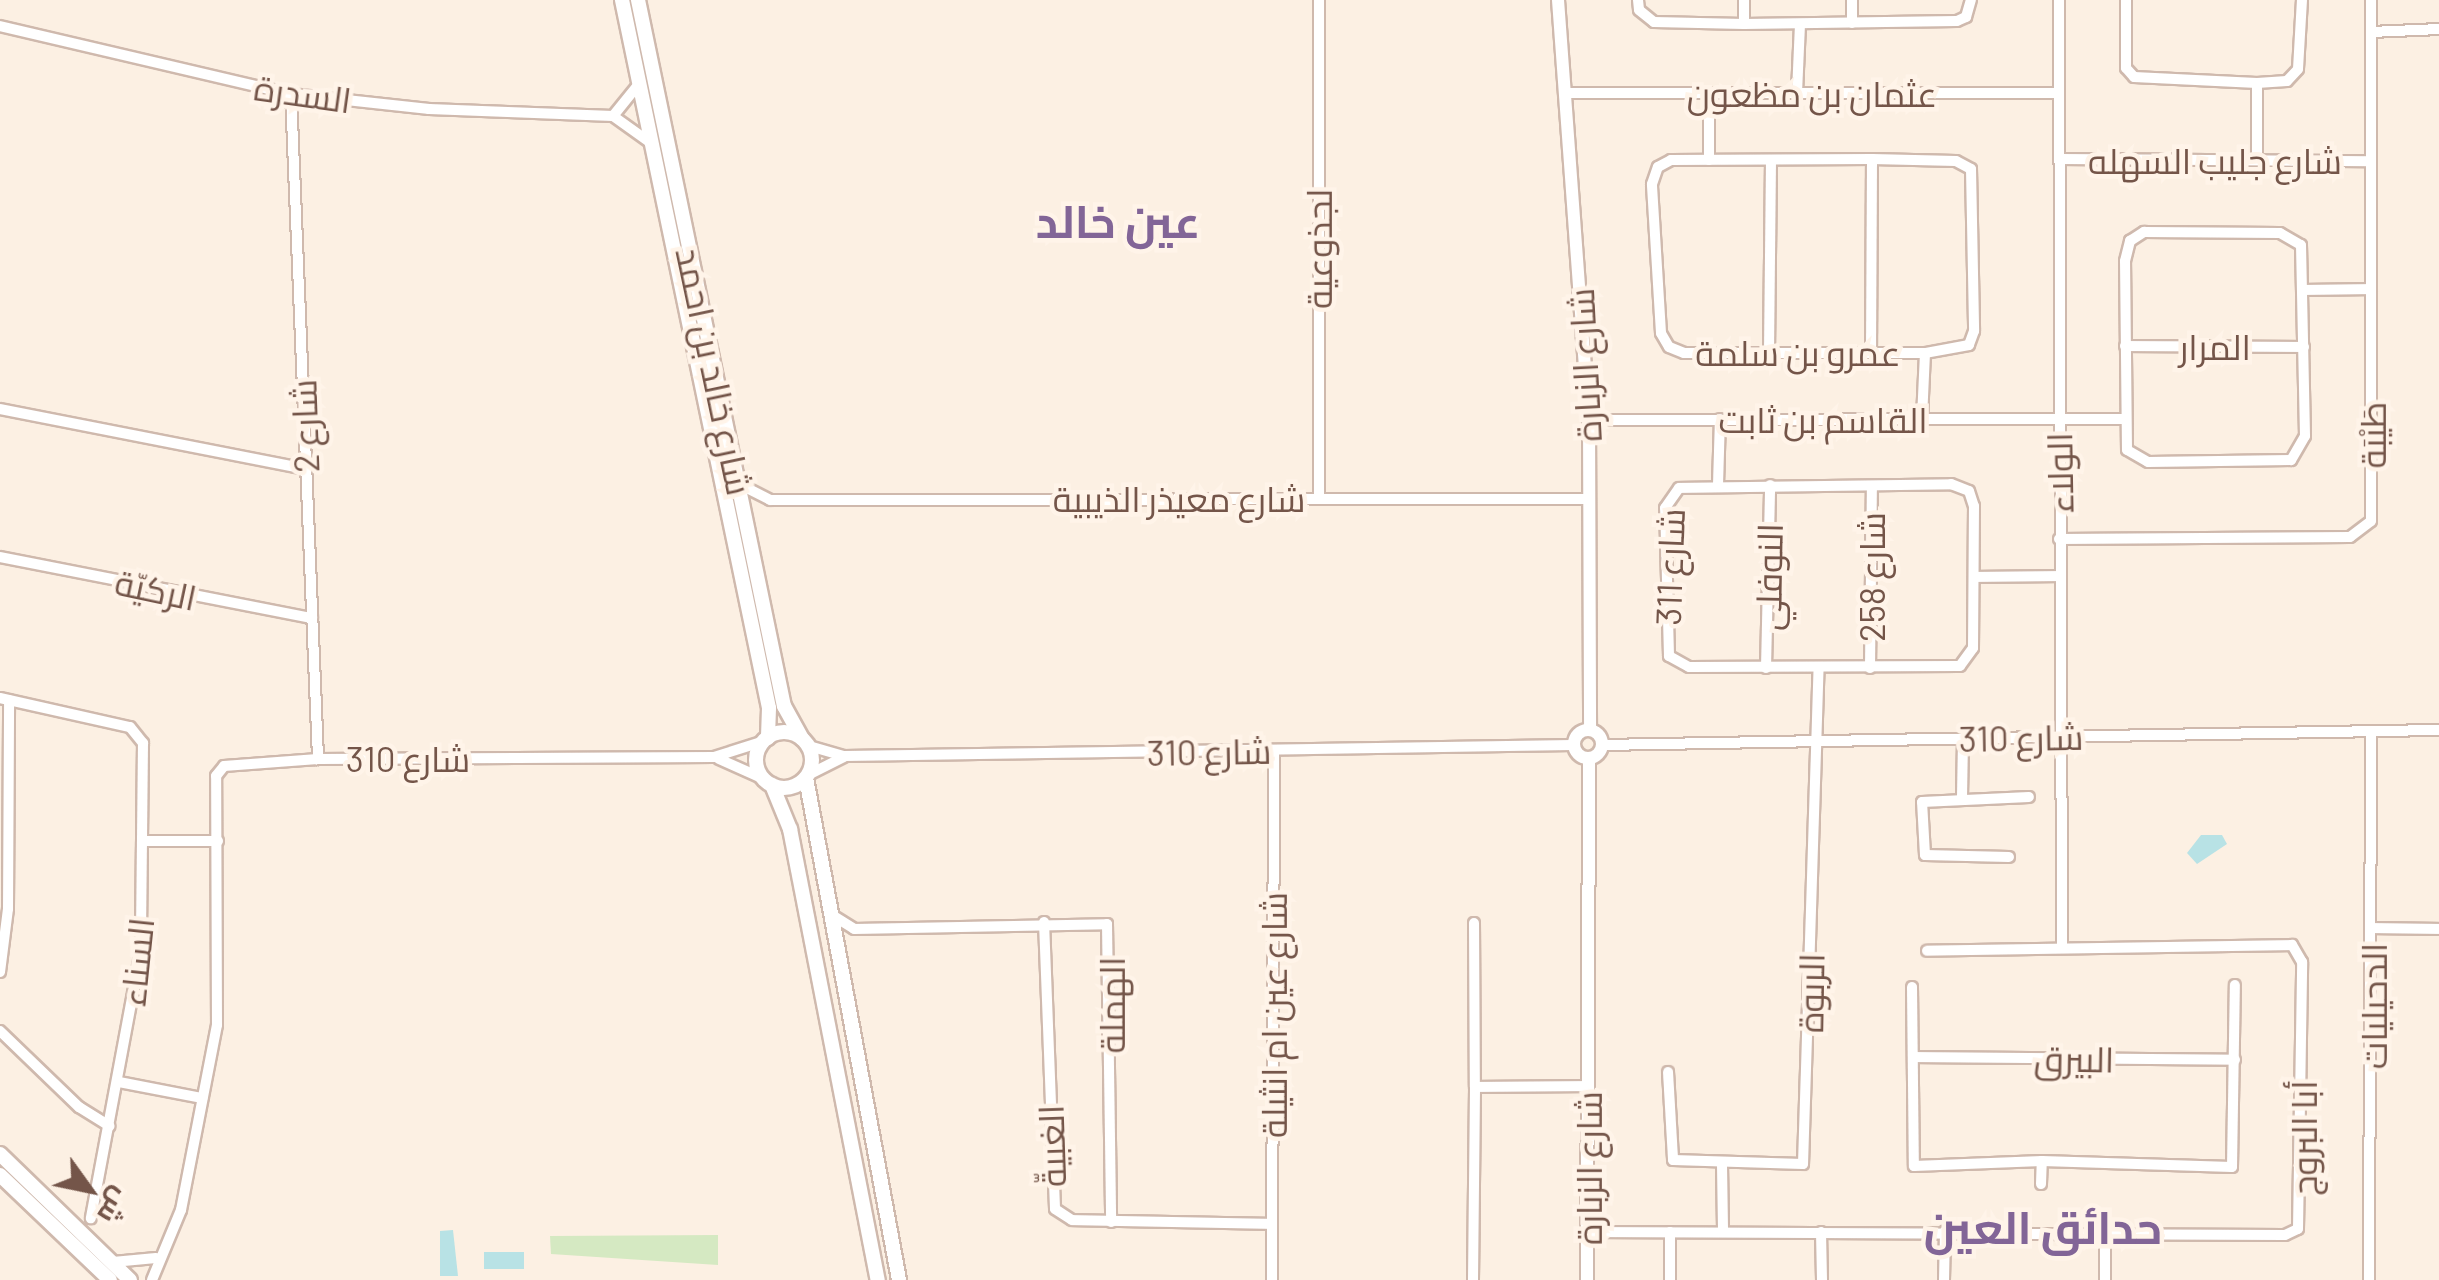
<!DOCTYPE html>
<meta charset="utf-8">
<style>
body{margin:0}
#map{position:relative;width:2439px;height:1280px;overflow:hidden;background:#fcf0e3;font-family:Barlow,Cairo,sans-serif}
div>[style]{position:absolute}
.green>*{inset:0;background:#d5e9c2}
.water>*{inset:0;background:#b8e2e5;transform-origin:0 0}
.roads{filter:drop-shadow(2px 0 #cfb9ad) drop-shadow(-2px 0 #cfb9ad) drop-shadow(0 2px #cfb9ad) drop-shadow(0 -2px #cfb9ad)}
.minor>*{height:10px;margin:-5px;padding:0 5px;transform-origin:5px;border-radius:5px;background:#fff}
.tertiary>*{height:12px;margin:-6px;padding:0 6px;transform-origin:6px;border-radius:6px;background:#fff}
.tertiary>.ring{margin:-6px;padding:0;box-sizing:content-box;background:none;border:12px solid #fff;border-radius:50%}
.secondary>*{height:14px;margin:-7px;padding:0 7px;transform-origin:7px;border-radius:7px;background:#fff}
.secondary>.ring{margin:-7px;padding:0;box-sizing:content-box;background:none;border:14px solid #fff;border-radius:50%}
span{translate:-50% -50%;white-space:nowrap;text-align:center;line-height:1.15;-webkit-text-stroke:9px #fff4e9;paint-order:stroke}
.street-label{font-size:35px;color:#745549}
.district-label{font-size:45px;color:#826597;font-weight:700}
.north{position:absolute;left:40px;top:1140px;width:100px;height:100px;-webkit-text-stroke:8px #fff4e9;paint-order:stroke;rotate:123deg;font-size:28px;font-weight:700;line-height:40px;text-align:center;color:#745549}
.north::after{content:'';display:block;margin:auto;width:35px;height:45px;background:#745549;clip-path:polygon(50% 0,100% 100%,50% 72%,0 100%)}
</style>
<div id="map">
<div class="green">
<div style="clip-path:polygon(718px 1235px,718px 1265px,551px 1254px,550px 1236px)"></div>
</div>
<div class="water">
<div style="clip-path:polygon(2201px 835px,2222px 835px,2227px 844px,2197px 864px,2187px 853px)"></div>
<div style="clip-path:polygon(453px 1230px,458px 1276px,440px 1276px,440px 1231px)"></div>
<div style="left:524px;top:1252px;width:17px;height:40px;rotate:90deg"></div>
</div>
<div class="roads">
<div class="minor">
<div style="left:1638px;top:0;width:10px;rotate:84deg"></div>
<div style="left:1639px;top:10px;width:19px;rotate:39deg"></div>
<div style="left:1654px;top:22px;width:90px;rotate:1.3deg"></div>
<div style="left:1744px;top:24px;width:213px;rotate:-0.8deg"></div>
<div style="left:1957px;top:21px;width:10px;rotate:-24deg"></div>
<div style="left:1966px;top:17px;width:18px;rotate:-74deg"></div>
<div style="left:2059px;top:0;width:946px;rotate:89.82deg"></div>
<div style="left:2126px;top:0;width:68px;rotate:90deg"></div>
<div style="left:2126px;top:68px;width:12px;rotate:48deg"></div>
<div style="left:2134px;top:77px;width:123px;rotate:2.8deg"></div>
<div style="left:2257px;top:83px;width:30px;rotate:-4deg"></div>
<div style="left:2287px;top:81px;width:16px;rotate:-47deg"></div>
<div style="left:2298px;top:69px;width:69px;rotate:-86.7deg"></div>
<div style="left:1852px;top:23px;width:23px;rotate:-90deg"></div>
<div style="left:1744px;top:24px;width:24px;rotate:-90deg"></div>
<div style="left:0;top:26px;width:299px;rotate:13.2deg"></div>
<div style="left:291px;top:94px;width:139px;rotate:6.2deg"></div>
<div style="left:429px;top:109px;width:184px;rotate:2.2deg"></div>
<div style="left:613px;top:116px;width:43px;rotate:35.5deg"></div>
<div style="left:2371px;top:32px;width:68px;rotate:-2.5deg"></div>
<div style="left:2257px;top:83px;width:77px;rotate:90deg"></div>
<div style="left:1566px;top:93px;width:492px"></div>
<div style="left:1709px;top:93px;width:67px;rotate:90deg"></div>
<div style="left:1797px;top:93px;width:69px;rotate:-87.5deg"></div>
<div style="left:291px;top:94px;width:666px;rotate:87.67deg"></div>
<div style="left:613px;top:116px;width:40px;rotate:-51deg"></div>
<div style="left:1872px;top:159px;width:84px;rotate:1.4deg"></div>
<div style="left:1956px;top:161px;width:17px;rotate:28deg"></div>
<div style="left:1971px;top:169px;width:162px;rotate:88.9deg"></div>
<div style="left:1974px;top:331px;width:15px;rotate:110deg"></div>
<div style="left:1969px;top:345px;width:45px;rotate:169.7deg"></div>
<div style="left:1925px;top:353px;width:241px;rotate:180deg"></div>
<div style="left:1684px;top:353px;width:16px;rotate:-158deg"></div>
<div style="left:1669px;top:347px;width:16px;rotate:-120deg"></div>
<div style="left:1661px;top:333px;width:149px;rotate:-93.5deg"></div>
<div style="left:1652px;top:184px;width:18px;rotate:-71deg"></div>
<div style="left:1658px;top:167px;width:15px;rotate:-28deg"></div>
<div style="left:1671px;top:160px;width:201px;rotate:-0.3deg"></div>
<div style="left:2059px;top:159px;width:312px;rotate:0.4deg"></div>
<div style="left:2144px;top:232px;width:136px;rotate:0.4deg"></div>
<div style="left:2280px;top:233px;width:24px;rotate:30deg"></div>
<div style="left:2301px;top:245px;width:191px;rotate:88.8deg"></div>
<div style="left:2305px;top:436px;width:28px;rotate:120deg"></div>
<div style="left:2291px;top:460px;width:143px;rotate:179.2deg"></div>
<div style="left:2148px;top:462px;width:24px;rotate:-150deg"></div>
<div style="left:2127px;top:450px;width:189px;rotate:-90.6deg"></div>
<div style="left:2125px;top:261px;width:21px;rotate:-76deg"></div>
<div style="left:2130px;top:241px;width:17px;rotate:-33deg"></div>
<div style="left:2306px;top:290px;width:65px;rotate:-0.9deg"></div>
<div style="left:2125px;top:346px;width:179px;rotate:0.3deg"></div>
<div style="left:1769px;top:352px;width:192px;rotate:-89.4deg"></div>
<div style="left:1871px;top:352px;width:193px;rotate:-89.7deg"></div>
<div style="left:0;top:409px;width:312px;rotate:11.1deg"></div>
<div style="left:1922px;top:419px;width:66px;rotate:-87.4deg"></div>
<div style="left:1589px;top:420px;width:535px;rotate:-0.11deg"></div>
<div style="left:739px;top:484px;width:35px;rotate:27deg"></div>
<div style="left:770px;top:500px;width:819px;rotate:-0.07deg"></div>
<div style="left:1951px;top:484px;width:19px;rotate:21deg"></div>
<div style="left:1969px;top:491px;width:16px;rotate:72deg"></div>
<div style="left:1974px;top:506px;width:142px;rotate:90.4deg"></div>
<div style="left:1973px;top:648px;width:22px;rotate:126deg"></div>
<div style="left:1960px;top:666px;width:271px;rotate:179.8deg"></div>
<div style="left:1689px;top:667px;width:23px;rotate:-151deg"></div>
<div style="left:1669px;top:656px;width:148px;rotate:-91.5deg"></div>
<div style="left:1665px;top:508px;width:24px;rotate:-55deg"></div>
<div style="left:1679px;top:488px;width:272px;rotate:-0.8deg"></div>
<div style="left:1718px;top:485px;width:66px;rotate:-88.3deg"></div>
<div style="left:1319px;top:498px;width:498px;rotate:-90deg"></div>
<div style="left:2059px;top:539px;width:291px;rotate:-0.4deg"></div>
<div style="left:2350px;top:537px;width:26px;rotate:-37deg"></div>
<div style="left:2371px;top:521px;width:521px;rotate:-90deg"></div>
<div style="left:0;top:557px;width:318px;rotate:11.1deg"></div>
<div style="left:1975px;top:577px;width:84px;rotate:-0.7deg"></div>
<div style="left:1766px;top:668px;width:183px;rotate:-88.7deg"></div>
<div style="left:1870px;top:668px;width:182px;rotate:-89.4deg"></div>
<div style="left:0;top:698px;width:133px;rotate:12.6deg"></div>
<div style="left:130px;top:727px;width:21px;rotate:51deg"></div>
<div style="left:143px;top:743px;width:207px;rotate:90.6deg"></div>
<div style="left:141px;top:950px;width:273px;rotate:100.6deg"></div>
<div style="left:1602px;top:745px;width:837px;rotate:-1.03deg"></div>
<div style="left:809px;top:746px;width:37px;rotate:16deg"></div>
<div style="left:845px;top:756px;width:728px;rotate:-0.87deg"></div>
<div style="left:719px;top:759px;width:49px;rotate:24deg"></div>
<div style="left:808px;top:775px;width:40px;rotate:-26.6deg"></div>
<div style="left:1962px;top:797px;width:59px;rotate:-89deg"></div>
<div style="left:144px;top:841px;width:74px"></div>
<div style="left:2009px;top:857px;width:84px;rotate:-178.6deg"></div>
<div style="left:1925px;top:855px;width:53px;rotate:-93.2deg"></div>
<div style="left:1922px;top:802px;width:107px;rotate:-2.7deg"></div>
<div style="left:832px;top:915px;width:26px;rotate:32deg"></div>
<div style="left:854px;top:929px;width:253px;rotate:-1.1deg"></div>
<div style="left:1107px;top:924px;width:298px;rotate:89.2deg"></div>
<div style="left:1044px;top:922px;width:287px;rotate:87.8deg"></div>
<div style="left:1055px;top:1209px;width:20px;rotate:33deg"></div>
<div style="left:1072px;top:1220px;width:200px;rotate:1.1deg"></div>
<div style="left:1474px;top:923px;width:164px;rotate:89.7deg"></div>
<div style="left:2373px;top:928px;width:66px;rotate:0.9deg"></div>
<div style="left:0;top:972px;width:64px;rotate:-82.8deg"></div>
<div style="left:8px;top:909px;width:209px;rotate:-89.7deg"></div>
<div style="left:1912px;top:987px;width:179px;rotate:89.4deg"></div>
<div style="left:1914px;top:1166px;width:128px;rotate:-2.2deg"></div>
<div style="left:2042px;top:1161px;width:190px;rotate:1.8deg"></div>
<div style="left:2232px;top:1167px;width:182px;rotate:-89.1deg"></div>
<div style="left:0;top:1031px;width:110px;rotate:43.9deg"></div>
<div style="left:79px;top:1107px;width:36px;rotate:32deg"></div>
<div style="left:1914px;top:1057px;width:321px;rotate:0.5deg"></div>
<div style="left:1668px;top:1072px;width:88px;rotate:86.7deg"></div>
<div style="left:1673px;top:1160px;width:130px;rotate:1.8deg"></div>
<div style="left:1803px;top:1164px;width:496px;rotate:-88.2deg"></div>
<div style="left:119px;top:1082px;width:85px;rotate:10.9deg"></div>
<div style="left:1722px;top:1165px;width:67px;rotate:89.1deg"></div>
<div style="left:2041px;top:1184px;width:23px;rotate:-88deg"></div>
<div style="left:2105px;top:1231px;width:49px;rotate:90deg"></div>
<div style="left:1588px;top:1232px;width:697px;rotate:0.25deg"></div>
<div style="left:2285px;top:1235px;width:14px;rotate:-25deg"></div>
<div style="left:2298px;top:1229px;width:267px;rotate:-89.1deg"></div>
<div style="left:2302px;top:962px;width:20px;rotate:-120deg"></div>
<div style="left:2292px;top:945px;width:365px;rotate:179.1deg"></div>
<div style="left:1670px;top:1232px;width:48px;rotate:90deg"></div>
<div style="left:1821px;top:1232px;width:48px;rotate:88.8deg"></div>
<div style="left:113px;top:1262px;width:43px;rotate:-5.3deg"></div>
<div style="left:152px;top:1280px;width:76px;rotate:-67.5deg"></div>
<div style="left:181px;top:1210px;width:188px;rotate:-79deg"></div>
<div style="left:217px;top:1025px;width:249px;rotate:-90.2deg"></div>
<div style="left:216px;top:776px;width:13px;rotate:-51deg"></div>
<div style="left:224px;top:766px;width:94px;rotate:-4.3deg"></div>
<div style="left:318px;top:759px;width:396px;rotate:-0.3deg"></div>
<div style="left:714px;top:757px;width:52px;rotate:-17.7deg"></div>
<div style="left:1272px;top:1280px;width:530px;rotate:-89.78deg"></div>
<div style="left:1473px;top:1280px;width:193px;rotate:-89.4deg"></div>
<div style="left:1475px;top:1087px;width:114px;rotate:-0.5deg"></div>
<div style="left:1944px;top:1280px;width:49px;rotate:-88.8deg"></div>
<div style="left:2369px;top:1280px;width:549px;rotate:-89.79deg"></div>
</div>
<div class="tertiary">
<div style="left:1558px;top:0;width:421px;rotate:85.8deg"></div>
<div style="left:1589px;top:420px;width:310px;rotate:89.8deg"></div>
<div class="ring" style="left:1574px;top:730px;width:16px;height:16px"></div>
<div style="left:1587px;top:1280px;width:521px;rotate:-89.78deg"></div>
</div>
<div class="secondary">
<div style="left:622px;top:0;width:723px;rotate:78.27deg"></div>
<div style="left:769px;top:708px;width:30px;rotate:92deg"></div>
<div style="left:638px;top:0;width:721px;rotate:78.32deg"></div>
<div style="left:784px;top:706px;width:37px;rotate:61deg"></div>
<div class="ring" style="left:756px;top:732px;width:42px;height:42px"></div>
<div style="left:806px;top:778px;width:511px;rotate:79.5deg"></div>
<div style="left:772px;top:785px;width:48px;rotate:67.8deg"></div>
<div style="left:790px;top:829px;width:460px;rotate:79deg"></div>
<div style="left:0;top:1154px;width:181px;rotate:44.1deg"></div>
<div style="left:0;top:1175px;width:152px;rotate:43.7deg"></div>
</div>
</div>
<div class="street-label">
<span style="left:303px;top:93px;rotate:8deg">السدرة</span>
<span style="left:1812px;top:93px">عثمان بن مظعون</span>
<span style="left:2215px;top:160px">شارع جليب السهله</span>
<span style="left:1318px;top:249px;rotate:-90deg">لجذوعية</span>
<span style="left:2215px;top:346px">المرار</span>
<span style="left:1798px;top:352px">عمرو بن سلمة</span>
<span style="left:1584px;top:365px;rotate:-93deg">شارع الزبارة</span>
<span style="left:715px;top:371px;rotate:78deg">شارع خالد بن احمد</span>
<span style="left:1823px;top:419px">القاسم بن ثابت</span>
<span style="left:304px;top:426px;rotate:-92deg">شارع 2</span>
<span style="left:2372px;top:435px;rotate:-90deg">طَيْبَة</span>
<span style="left:2059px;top:473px;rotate:-91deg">الولاء</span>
<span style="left:1179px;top:498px">شارع معيذر الذيبية</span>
<span style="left:1669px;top:567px;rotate:-88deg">شارع 311</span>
<span style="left:1768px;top:577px;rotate:-89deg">النوفلي</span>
<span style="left:1871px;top:577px;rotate:-90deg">شارع 258</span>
<span style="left:156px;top:589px;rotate:12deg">الركيّة</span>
<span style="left:2021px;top:737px;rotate:-1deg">شارع 310</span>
<span style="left:1209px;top:751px;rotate:-1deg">شارع 310</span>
<span style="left:408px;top:758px">شارع 310</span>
<span style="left:136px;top:962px;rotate:-84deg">السناء</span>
<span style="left:1810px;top:993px;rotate:-89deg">الربوة</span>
<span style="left:1111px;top:1005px;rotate:-90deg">الهملة</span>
<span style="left:2373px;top:1006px;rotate:-90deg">الدحيليات</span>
<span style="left:1273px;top:1015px;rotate:-90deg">شارع عين ام انثيلة</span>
<span style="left:2074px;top:1058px;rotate:1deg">البيرق</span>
<span style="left:2303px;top:1138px;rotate:-90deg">أبا البروج</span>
<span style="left:1051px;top:1146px;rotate:-92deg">الغبيةّ</span>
<span style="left:1588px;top:1168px;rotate:-90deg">شارع الزبارة</span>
</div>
<div class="district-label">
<span style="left:1118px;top:221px">عين خالد</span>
<span style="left:2043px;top:1227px">حدائق العين</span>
</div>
<div class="north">ش</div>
</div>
